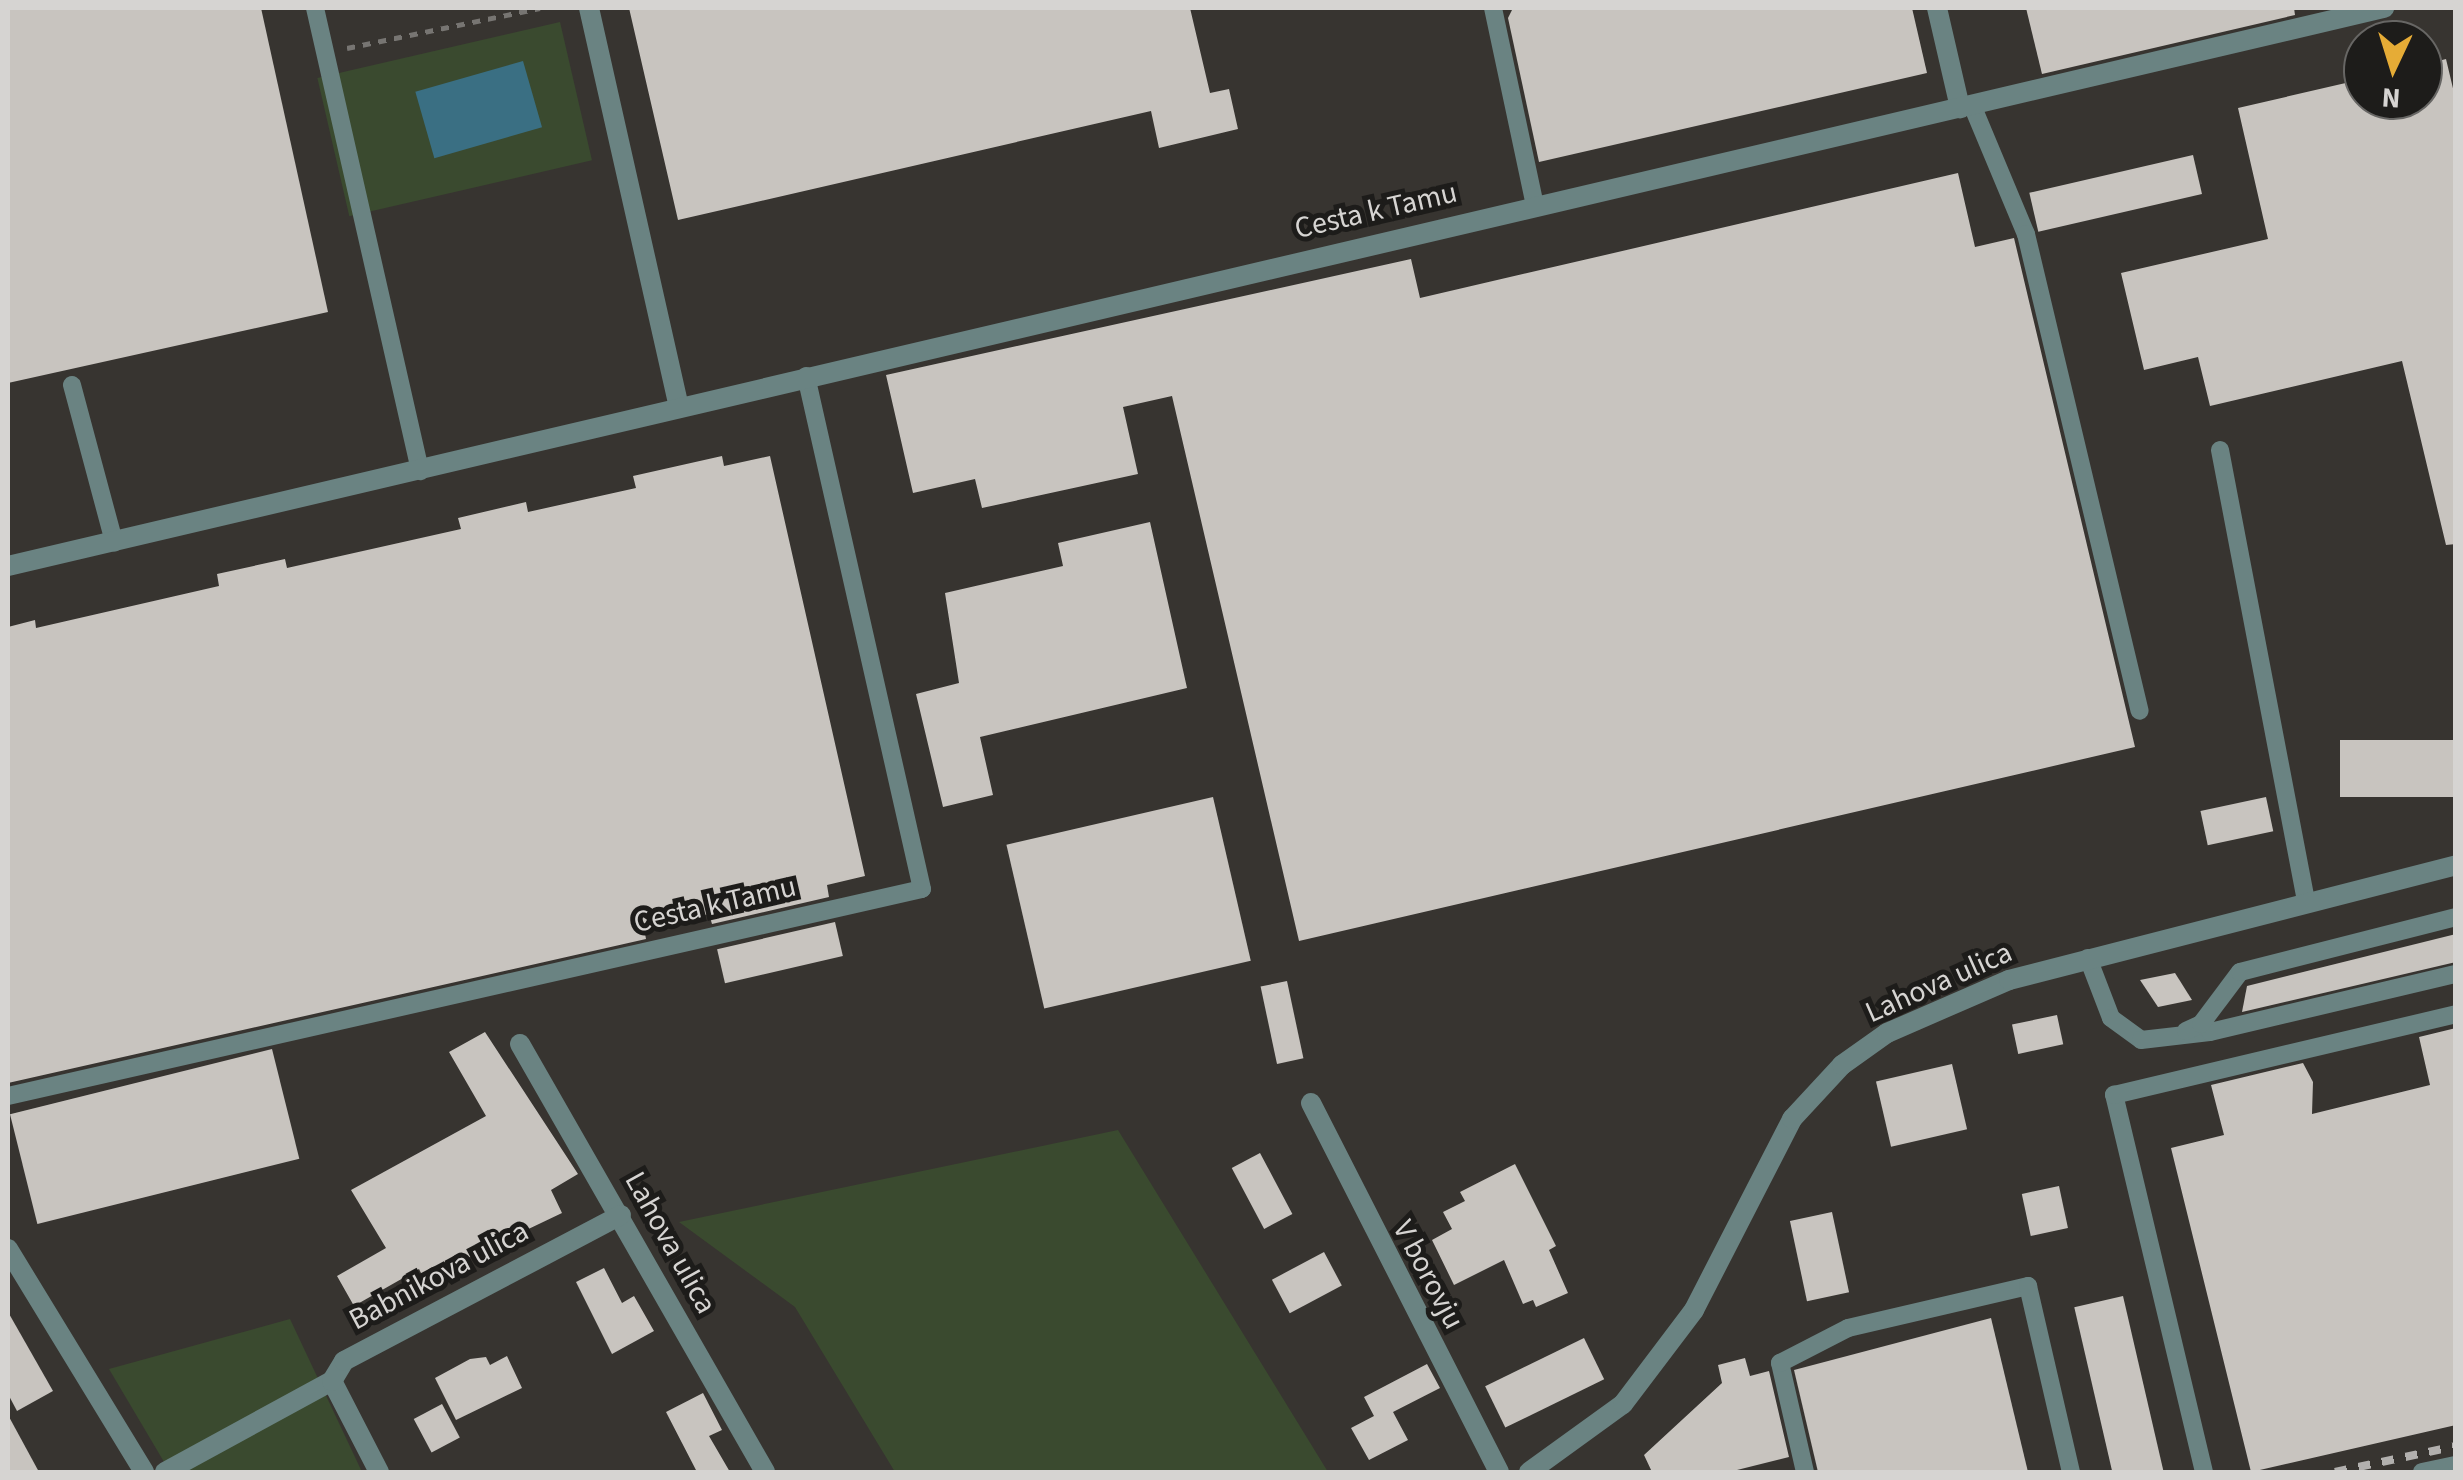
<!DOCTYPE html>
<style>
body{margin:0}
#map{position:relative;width:2463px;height:1480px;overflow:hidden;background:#373430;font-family:"Source Sans 3",sans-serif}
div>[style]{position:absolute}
.green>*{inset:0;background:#3a4a2f;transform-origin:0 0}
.water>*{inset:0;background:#3a6f83;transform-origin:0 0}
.building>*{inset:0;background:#c8c4bf;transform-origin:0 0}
.path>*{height:5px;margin-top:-2.5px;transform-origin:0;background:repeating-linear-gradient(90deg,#777572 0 8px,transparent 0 16px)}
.lane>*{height:18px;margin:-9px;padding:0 9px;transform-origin:9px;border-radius:9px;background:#6a8382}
.street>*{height:20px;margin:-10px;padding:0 10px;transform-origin:10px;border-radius:10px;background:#6a8382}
.rail>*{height:8px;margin-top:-4px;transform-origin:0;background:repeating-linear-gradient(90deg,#b2b0ae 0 12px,transparent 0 24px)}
span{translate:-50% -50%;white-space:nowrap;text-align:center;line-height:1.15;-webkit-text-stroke:10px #1d1c1a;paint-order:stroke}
.street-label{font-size:30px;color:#d6d4d2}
.frame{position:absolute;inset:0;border:10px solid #d6d4d2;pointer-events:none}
.north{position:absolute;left:2343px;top:20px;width:100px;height:100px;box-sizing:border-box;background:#1d1c1a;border:2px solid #676664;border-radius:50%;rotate:184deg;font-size:28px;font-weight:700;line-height:40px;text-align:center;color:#d6d4d2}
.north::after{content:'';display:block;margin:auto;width:35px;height:45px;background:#e6ac36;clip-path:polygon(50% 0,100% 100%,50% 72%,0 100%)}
</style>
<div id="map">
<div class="green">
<div style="left:560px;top:22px;width:142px;height:249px;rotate:77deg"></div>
<div style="clip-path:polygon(1118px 1130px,1328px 1472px,895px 1472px,795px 1307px,679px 1222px)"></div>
<div style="clip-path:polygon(290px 1319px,362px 1472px,170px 1472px,109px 1369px)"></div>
</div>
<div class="water">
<div style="left:523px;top:61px;width:69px;height:112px;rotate:74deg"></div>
</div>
<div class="building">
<div style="clip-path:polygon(8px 8px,261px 8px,328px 312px,8px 383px)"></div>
<div style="clip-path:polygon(629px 8px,1190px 8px,1210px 93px,1229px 89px,1238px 129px,1159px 148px,1151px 111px,678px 220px)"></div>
<div style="clip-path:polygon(1513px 8px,1912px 8px,1927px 73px,1539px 162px,1508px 18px)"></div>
<div style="clip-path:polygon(2026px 8px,2294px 8px,2295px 15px,2042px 74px)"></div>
<div style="clip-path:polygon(2446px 59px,2456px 101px,2456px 544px,2446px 545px,2402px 361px,2210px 406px,2198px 357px,2144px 370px,2121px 273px,2268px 239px,2238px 108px,2363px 79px,2363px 100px,2423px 100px,2423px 65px)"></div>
<div style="left:2193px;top:155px;width:40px;height:168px;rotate:77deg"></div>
<div style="clip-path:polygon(1958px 173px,1975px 247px,2014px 238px,2135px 747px,1299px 941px,1172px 396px,1123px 407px,1138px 474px,982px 508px,975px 479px,913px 493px,886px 375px,1411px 259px,1420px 298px)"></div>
<div style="clip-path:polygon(722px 456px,724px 466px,770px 456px,865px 876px,827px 885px,829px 897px,712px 924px,709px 914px,644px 928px,646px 939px,8px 1083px,8px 627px,35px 620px,36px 628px,219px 586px,217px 574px,285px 559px,287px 568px,461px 529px,458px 518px,526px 502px,528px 512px,636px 488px,633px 476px)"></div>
<div style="clip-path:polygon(1150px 522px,1187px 688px,980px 737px,993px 795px,943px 807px,916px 694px,959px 683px,945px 593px,1063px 566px,1058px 543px)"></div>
<div style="left:2456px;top:740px;width:57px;height:116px;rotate:90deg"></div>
<div style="left:1213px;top:797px;width:168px;height:212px;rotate:77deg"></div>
<div style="left:2266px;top:797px;width:35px;height:67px;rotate:78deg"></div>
<div style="left:835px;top:922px;width:35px;height:121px;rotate:77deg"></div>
<div style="clip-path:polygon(2456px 934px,2456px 962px,2242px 1012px,2247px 986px)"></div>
<div style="clip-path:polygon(2175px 973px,2192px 1000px,2158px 1007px,2140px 980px)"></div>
<div style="left:1287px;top:981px;width:79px;height:27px;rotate:78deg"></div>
<div style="left:2057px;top:1015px;width:30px;height:46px;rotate:78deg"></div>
<div style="clip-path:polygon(2456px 1028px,2456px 1425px,2251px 1472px,2171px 1148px,2224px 1135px,2211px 1085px,2303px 1063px,2313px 1082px,2312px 1114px,2430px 1085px,2419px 1037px)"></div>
<div style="clip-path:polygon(485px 1032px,578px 1174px,551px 1190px,562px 1213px,424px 1279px,419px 1269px,354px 1306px,337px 1276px,386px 1248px,351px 1190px,486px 1116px,449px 1052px)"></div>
<div style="left:272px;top:1049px;width:113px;height:270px;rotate:76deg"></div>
<div style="left:1952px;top:1064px;width:67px;height:78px;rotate:77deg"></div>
<div style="left:1260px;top:1153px;width:69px;height:32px;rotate:62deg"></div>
<div style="clip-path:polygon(1515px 1164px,1556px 1246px,1549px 1250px,1568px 1293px,1536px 1307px,1533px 1300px,1523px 1304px,1504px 1260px,1454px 1285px,1432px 1240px,1452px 1229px,1443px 1212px,1465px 1201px,1460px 1192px)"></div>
<div style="left:2059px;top:1186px;width:43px;height:38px;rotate:78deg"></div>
<div style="left:1832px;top:1212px;width:82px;height:43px;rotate:78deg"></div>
<div style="left:1324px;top:1252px;width:38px;height:59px;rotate:62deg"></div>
<div style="clip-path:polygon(604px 1268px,622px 1303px,634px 1296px,654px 1331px,612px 1354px,576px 1282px)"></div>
<div style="left:2123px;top:1296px;width:181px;height:50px;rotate:77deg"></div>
<div style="clip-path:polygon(8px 1312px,53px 1391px,17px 1411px,8px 1394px)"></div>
<div style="clip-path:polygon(1991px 1318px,2028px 1472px,1818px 1472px,1794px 1370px)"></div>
<div style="left:1584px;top:1338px;width:46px;height:110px;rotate:64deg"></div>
<div style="clip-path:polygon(507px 1356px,522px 1388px,456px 1420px,435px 1378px,470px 1359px,486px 1357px,490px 1365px)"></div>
<div style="clip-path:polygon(1745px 1358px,1750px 1376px,1769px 1371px,1789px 1457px,1729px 1472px,1652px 1472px,1644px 1455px,1722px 1383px,1718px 1365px)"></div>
<div style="clip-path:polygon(1427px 1364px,1440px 1388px,1393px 1412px,1408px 1440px,1369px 1460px,1351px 1428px,1374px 1416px,1364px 1397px)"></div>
<div style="clip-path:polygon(703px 1393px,722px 1430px,709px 1436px,730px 1472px,697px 1472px,666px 1412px)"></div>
<div style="left:442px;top:1404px;width:38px;height:32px;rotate:62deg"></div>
<div style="clip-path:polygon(8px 1415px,39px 1472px,8px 1472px)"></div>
</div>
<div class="path">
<div style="left:347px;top:48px;width:197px;rotate:-11.7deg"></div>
</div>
<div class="lane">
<div style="left:315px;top:8px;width:475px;rotate:77.2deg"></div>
<div style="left:1493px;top:8px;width:201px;rotate:78deg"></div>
<div style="left:1972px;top:105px;width:140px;rotate:67.3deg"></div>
<div style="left:2026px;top:234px;width:490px;rotate:76.6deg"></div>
<div style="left:72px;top:385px;width:163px;rotate:75deg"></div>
<div style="left:2220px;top:450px;width:459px;rotate:79.2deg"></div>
<div style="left:2088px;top:958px;width:64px;rotate:69deg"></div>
<div style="left:2111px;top:1018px;width:37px;rotate:36deg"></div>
<div style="left:2141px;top:1040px;width:69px;rotate:-6.6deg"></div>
<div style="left:2210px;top:1032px;width:253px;rotate:-13.3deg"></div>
<div style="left:2186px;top:1031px;width:17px;rotate:-25deg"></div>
<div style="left:2201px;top:1024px;width:65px;rotate:-53.1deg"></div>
<div style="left:2240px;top:972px;width:223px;rotate:-14.3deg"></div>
<div style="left:8px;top:1096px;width:937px;rotate:-12.76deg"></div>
<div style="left:922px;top:889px;width:526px;rotate:-102.74deg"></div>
<div style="left:1805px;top:1472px;width:112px;rotate:-102.9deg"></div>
<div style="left:1780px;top:1363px;width:76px;rotate:-27.2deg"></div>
<div style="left:1848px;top:1328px;width:185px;rotate:-13.1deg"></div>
<div style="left:2028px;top:1286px;width:191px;rotate:77deg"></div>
<div style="left:2204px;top:1472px;width:388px;rotate:-103.4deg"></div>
<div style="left:2114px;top:1095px;width:351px;rotate:-13.3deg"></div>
<div style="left:2422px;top:1472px;width:35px;rotate:-12deg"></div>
</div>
<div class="street">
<div style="left:589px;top:8px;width:408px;rotate:77.3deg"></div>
<div style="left:1937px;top:8px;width:103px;rotate:77deg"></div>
<div style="left:8px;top:566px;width:2441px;rotate:-13.22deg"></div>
<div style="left:520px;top:1044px;width:493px;rotate:60.2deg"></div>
<div style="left:1311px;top:1103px;width:414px;rotate:63deg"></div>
<div style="left:8px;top:1249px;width:261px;rotate:58.6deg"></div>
<div style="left:165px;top:1472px;width:190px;rotate:-28.6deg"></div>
<div style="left:379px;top:1472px;width:102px;rotate:-117.3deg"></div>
<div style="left:332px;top:1381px;width:23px;rotate:-59deg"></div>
<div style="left:344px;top:1361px;width:313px;rotate:-27.8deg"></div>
<div style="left:1529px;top:1472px;width:116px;rotate:-35.9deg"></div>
<div style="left:1623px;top:1404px;width:118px;rotate:-52.9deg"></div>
<div style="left:1694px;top:1310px;width:215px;rotate:-62.8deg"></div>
<div style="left:1792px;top:1119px;width:74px;rotate:-47.2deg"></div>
<div style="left:1842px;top:1065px;width:55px;rotate:-35.4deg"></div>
<div style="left:1887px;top:1033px;width:133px;rotate:-23.5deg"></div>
<div style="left:2009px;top:980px;width:462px;rotate:-14.4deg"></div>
</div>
<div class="rail">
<div style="left:2335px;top:1472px;width:124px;rotate:-12.1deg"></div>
</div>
<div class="street-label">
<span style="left:1376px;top:211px;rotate:-13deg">Cesta k Tamu</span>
<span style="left:715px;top:905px;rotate:-13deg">Cesta k Tamu</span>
<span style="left:1939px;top:983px;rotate:-24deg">Lahova ulica</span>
<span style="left:670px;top:1243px;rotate:61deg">Lahova ulica</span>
<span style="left:1428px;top:1275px;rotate:62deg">V borovju</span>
<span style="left:439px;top:1276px;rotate:-28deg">Babnikova ulica</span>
</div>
<div class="frame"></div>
<div class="north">N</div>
</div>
